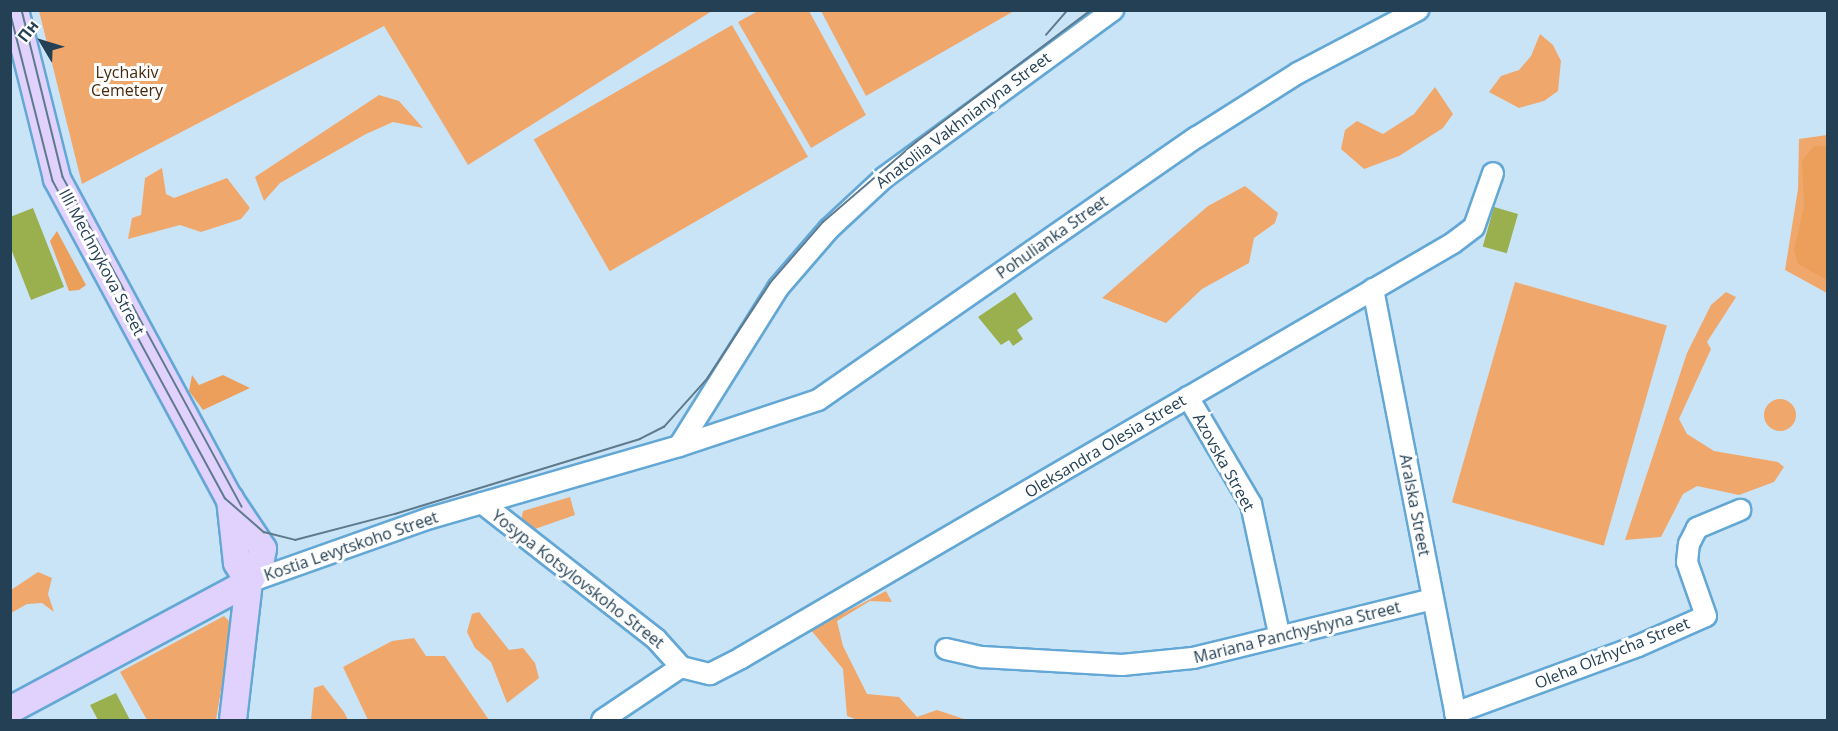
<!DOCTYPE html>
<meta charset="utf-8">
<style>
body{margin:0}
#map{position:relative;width:1838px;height:731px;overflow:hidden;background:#cae4f7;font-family:"Open Sans",sans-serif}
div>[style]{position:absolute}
.green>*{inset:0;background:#f0a76b;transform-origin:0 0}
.round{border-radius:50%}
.forest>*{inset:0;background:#ec9e5b}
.building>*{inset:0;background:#9aaf4e;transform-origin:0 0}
.roads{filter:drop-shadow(2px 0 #63a7d5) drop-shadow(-2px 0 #63a7d5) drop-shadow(0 2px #63a7d5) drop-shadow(0 -2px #63a7d5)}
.minor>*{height:20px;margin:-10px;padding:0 10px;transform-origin:10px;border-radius:10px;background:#fff}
.major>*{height:26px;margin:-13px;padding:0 13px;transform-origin:13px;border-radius:13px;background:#e0d1fd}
.tram>*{height:1.5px;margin:-0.75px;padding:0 0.75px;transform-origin:0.75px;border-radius:0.75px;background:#5e7a8d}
span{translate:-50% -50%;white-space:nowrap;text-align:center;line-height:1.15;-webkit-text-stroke:6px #fff;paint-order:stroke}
.park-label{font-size:16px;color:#47280b}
.street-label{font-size:16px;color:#244054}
.frame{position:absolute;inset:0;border:12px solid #244054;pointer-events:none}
.north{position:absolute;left:12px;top:12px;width:60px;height:60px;-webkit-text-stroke:4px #fff;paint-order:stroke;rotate:308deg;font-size:16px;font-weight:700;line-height:24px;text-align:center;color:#244054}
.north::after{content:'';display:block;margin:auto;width:21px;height:27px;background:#244054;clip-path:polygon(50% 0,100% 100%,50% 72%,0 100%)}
</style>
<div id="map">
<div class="green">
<div style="clip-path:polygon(39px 11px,39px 10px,712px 11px,468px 165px,384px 26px,82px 184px)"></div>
<div style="clip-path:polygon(758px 11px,809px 11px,866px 115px,811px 148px,738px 22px)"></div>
<div style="clip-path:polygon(821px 11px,1014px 11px,866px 96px)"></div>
<div style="left:732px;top:25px;width:152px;height:229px;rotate:60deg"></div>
<div style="clip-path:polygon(1540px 34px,1553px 45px,1561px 61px,1558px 91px,1544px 101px,1519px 108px,1489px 92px,1501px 76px,1519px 70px,1531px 56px)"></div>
<div style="clip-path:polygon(1435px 87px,1453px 114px,1443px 128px,1399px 156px,1364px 169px,1341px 149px,1345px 130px,1357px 121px,1383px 134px,1414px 114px)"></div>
<div style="clip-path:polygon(379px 95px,399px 101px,423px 128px,393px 122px,366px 134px,280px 183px,264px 201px,255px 177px)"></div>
<div style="clip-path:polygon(1827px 135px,1827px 293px,1785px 270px,1798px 189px,1799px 139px)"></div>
<div style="clip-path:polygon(162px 168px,166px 194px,174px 198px,227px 178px,250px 208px,241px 219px,201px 232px,180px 225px,128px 239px,132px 218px,141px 215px,145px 178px)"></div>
<div style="clip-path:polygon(1245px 186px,1278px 213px,1275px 223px,1254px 238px,1249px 263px,1202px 289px,1166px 323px,1102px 298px,1208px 206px)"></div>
<div style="left:1515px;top:282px;width:158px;height:229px;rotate:16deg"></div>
<div style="clip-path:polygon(1726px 292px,1736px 297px,1707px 342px,1711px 349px,1679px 419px,1687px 434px,1714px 451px,1778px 462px,1784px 467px,1774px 482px,1739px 495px,1697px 486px,1683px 494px,1661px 537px,1625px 540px,1687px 353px,1711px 305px)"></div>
<div class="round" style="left:1764px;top:399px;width:32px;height:32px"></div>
<div style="clip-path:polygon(570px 497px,575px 515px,532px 530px,521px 521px,523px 511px)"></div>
<div style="clip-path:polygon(38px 572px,52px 578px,48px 594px,54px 612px,42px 603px,27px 604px,11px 613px,11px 590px)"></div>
<div style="clip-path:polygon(886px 591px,892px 602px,870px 601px,837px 621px,843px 646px,867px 694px,899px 697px,917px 717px,937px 710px,967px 720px,858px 720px,847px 716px,843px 669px,811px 630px)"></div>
<div style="clip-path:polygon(479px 612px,509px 650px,523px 648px,535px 663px,539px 678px,507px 703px,491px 662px,475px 648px,467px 632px,472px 614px)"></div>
<div style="clip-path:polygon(224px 616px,232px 624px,216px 720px,147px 720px,120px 672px)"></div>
<div style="clip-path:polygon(414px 638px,426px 656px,445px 656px,489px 720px,368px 720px,343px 667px,392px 641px)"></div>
<div style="clip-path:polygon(323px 685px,344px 712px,348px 720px,311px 720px,314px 688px)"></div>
</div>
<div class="forest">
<div style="clip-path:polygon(1814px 146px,1827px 146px,1827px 280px,1798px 264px,1794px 250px,1804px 207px,1802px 161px)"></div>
<div style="clip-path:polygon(57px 231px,86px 285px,79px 290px,69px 291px,50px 241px)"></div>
<div style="clip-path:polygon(192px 375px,199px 385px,223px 375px,250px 388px,203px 410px,189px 391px)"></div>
</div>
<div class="building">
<div style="left:1494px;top:207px;width:25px;height:41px;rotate:16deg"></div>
<div style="clip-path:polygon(33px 208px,64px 287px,31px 300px,10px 246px,10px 217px)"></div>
<div style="clip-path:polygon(1015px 292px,1033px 319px,1017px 330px,1023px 339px,1013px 346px,1009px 340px,1001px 345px,978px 317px)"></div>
<div style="clip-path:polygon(116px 693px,130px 720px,98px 720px,90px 705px)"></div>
</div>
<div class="roads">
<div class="minor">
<div style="left:1373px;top:289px;width:439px;rotate:79deg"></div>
<div style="left:1188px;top:397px;width:124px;rotate:59.5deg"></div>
<div style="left:1251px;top:504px;width:132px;rotate:77.8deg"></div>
<div style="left:679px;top:446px;width:186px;rotate:-57.9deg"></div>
<div style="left:778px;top:288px;width:78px;rotate:-49.2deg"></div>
<div style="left:829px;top:229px;width:76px;rotate:-42.9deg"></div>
<div style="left:885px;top:177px;width:283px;rotate:-36.2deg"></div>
<div style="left:482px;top:503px;width:221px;rotate:38deg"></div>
<div style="left:656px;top:639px;width:38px;rotate:48deg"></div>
<div style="left:681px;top:667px;width:95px;rotate:146.1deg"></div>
<div style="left:249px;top:582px;width:192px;rotate:-19.5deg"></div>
<div style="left:430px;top:518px;width:259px;rotate:-16.1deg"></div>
<div style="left:679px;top:446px;width:146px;rotate:-18.3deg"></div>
<div style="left:818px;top:400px;width:461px;rotate:-34.8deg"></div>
<div style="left:1197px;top:137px;width:120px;rotate:-32.4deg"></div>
<div style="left:1298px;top:73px;width:136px;rotate:-27.7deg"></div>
<div style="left:946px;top:649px;width:37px;rotate:13deg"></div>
<div style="left:982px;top:657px;width:140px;rotate:3.3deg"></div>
<div style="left:1122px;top:665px;width:71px;rotate:-5.6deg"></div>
<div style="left:1193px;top:658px;width:247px;rotate:-13.8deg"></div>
<div style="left:681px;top:667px;width:30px;rotate:14deg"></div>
<div style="left:710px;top:674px;width:35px;rotate:-27deg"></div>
<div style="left:741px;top:658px;width:824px;rotate:-30.24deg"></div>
<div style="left:1453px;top:243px;width:26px;rotate:-37deg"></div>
<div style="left:1474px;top:227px;width:57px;rotate:-70.6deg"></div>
<div style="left:1455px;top:713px;width:195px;rotate:-20.1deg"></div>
<div style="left:1638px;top:646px;width:74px;rotate:-23.8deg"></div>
<div style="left:1706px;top:616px;width:57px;rotate:-109.4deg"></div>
<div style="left:1687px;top:562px;width:18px;rotate:-84deg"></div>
<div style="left:1689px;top:544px;width:18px;rotate:-63deg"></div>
<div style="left:1697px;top:528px;width:47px;rotate:-22.7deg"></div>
</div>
<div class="major">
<div style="left:15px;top:10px;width:174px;rotate:76deg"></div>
<div style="left:57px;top:179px;width:362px;rotate:61.7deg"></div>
<div style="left:229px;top:498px;width:61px;rotate:56.3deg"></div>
<div style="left:263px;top:549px;width:16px;rotate:101deg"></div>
<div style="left:260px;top:565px;width:20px;rotate:123deg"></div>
<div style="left:230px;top:499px;width:64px;rotate:83.8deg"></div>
<div style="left:237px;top:563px;width:22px;rotate:58deg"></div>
<div style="left:10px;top:710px;width:271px;rotate:-28.2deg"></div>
<div style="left:233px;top:720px;width:139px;rotate:-83.4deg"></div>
</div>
</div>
<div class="tram">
<div style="left:22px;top:10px;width:172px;rotate:76.2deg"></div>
<div style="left:63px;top:177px;width:375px;rotate:61.5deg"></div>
<div style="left:10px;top:11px;width:175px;rotate:75.8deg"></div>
<div style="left:53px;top:181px;width:361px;rotate:61.5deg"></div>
<div style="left:225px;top:498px;width:52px;rotate:41.1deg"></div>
<div style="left:264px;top:532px;width:32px;rotate:14deg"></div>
<div style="left:295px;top:540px;width:103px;rotate:-14.6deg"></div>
<div style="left:395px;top:514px;width:256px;rotate:-17deg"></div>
<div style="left:640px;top:439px;width:27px;rotate:-27deg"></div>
<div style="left:664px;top:427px;width:64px;rotate:-48.1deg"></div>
<div style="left:707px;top:379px;width:115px;rotate:-56.7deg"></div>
<div style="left:770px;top:283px;width:81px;rotate:-49deg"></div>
<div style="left:823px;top:222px;width:123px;rotate:-40.7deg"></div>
<div style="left:916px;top:142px;width:219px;rotate:-37deg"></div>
<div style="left:1046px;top:35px;width:33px;rotate:-49deg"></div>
</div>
<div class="park-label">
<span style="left:127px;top:81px">Lychakiv<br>Cemetery</span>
</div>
<div class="street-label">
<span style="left:963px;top:120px;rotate:-37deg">Anatoliia Vakhnianyna Street</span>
<span style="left:1052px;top:237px;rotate:-35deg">Pohulianka Street</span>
<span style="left:102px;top:262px;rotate:62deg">Illi Mechnykova Street</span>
<span style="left:1105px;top:446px;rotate:-31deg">Oleksandra Olesia Street</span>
<span style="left:1224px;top:462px;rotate:61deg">Azovska Street</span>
<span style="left:1415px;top:505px;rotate:79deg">Aralska Street</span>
<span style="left:351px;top:546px;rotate:-19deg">Kostia Levytskoho Street</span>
<span style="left:578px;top:579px;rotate:38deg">Yosypa Kotsylovskoho Street</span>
<span style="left:1297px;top:632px;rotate:-14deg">Mariana Panchyshyna Street</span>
<span style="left:1612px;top:653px;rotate:-22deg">Oleha Olzhycha Street</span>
</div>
<div class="frame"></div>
<div class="north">Пн</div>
</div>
